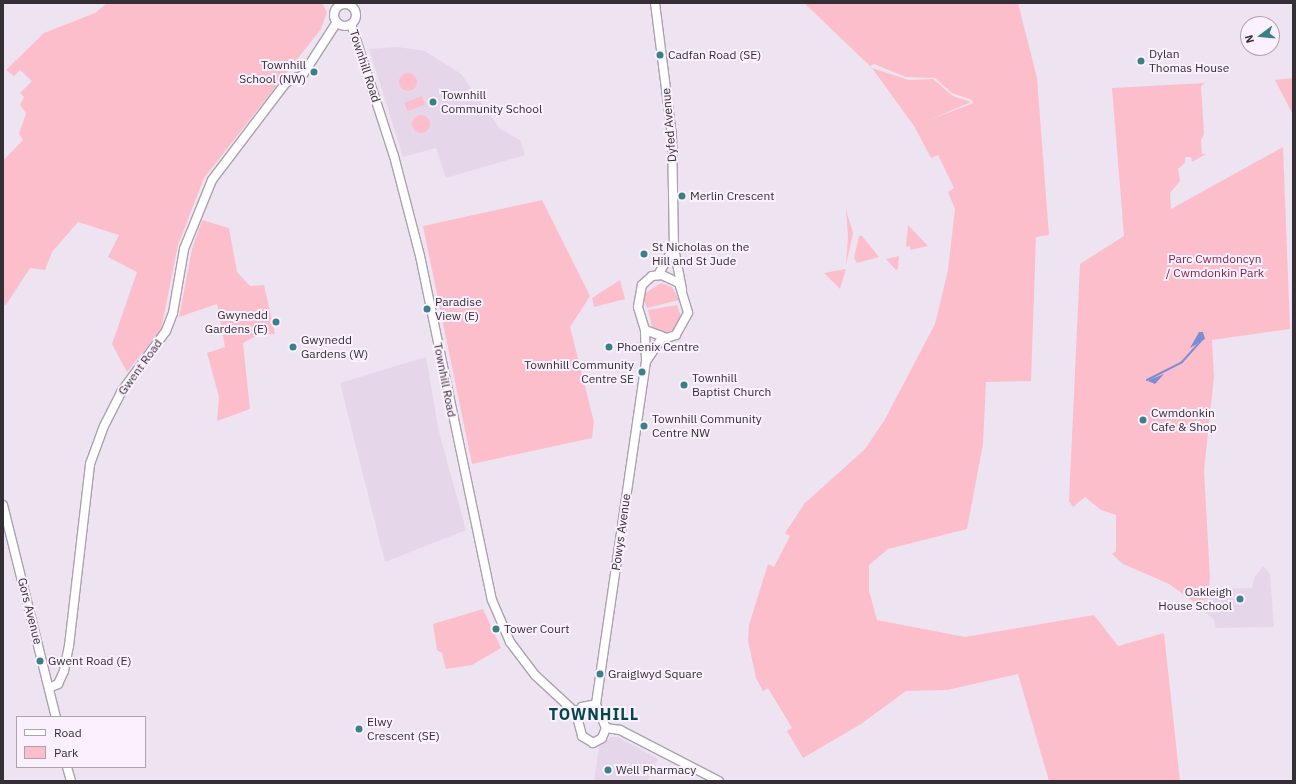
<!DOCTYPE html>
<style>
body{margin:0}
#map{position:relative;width:1296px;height:784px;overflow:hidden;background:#eee3f1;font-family:"IBM Plex Sans",sans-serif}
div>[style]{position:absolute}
.built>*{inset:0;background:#e6d6ea}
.green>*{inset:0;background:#fdbecb;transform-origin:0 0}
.round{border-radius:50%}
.water>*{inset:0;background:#7b8ed2}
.stream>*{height:2px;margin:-1px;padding:0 1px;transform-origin:1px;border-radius:1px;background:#7b8ed2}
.roads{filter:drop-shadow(1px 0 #aba1ae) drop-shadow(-1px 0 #aba1ae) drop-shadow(0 1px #aba1ae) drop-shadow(0 -1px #aba1ae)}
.tertiary>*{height:8px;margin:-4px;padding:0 4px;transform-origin:4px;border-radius:4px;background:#fff}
.tertiary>.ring{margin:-4px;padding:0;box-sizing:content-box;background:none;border:8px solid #fff;border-radius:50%}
.dots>*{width:11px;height:11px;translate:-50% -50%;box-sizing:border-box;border:2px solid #fbf0fe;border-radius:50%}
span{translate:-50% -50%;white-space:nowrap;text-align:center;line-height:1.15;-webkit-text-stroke:4px #fbf0fe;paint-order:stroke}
.poi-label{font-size:12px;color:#332f34}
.left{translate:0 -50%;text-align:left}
.right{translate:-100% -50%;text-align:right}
.street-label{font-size:12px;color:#332f34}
.park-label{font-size:12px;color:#872545}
.district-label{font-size:16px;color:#04474b;font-weight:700;letter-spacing:1px}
.frame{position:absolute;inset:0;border:4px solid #332f34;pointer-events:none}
.legend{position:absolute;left:16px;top:716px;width:130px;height:52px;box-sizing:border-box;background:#fbf0fe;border:1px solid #aba3ad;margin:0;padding:5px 7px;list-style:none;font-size:12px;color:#332f34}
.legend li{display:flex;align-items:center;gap:8px;height:20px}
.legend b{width:20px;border:1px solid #aba3ad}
.north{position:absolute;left:1240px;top:16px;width:40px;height:40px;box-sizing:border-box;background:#fbf0fe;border:1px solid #aba3ad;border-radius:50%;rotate:254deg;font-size:11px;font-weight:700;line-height:16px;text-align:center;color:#332f34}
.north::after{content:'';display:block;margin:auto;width:14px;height:18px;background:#398186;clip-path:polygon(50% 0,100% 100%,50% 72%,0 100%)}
</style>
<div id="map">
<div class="built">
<div style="clip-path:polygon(397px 47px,425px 51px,461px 74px,500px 129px,520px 140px,525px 155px,446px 178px,436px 148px,403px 157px,369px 49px)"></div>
<div style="clip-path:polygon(426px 357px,439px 432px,466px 530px,385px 562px,340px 383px)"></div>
<div style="clip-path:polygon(1263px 566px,1270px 574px,1274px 627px,1216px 628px,1214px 620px,1197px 604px,1214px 597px,1214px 589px,1252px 588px,1254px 578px)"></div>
<div style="clip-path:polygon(611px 737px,618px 737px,658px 759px,647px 781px,594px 781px,599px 746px)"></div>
</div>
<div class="green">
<div style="clip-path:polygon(107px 3px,322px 3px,327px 12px,321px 29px,204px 178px,178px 245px,161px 330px,127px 372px,112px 344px,137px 272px,108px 257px,119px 235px,78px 222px,52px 252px,45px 270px,30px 268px,6px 305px,3px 304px,3px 161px,23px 140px,19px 134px,26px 113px,20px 105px,24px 97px,20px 93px,32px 81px,20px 70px,14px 76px,6px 70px,44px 33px,95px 13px)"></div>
<div style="clip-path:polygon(804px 3px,1018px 3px,1037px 78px,1049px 235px,1036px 237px,1031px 381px,986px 382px,983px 444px,967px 529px,888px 549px,869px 565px,869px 591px,877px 620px,965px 637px,1094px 615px,1118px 646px,1164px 633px,1180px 781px,1049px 781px,1018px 674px,947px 690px,906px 691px,861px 724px,803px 758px,787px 731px,792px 728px,768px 688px,763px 691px,756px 678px,748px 641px,749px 625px,768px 564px,774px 567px,790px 536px,785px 533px,805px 503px,865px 449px,884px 421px,935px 324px,948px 270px,955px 209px,948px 192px,954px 188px,938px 155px,931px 158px,914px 126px,872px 68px,909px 80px,933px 79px,953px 96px,971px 102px,927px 121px,973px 103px,972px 100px,952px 93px,935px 78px,906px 77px,874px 64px,870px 66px)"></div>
<div class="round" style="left:399px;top:73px;width:18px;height:18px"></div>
<div style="clip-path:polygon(1293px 78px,1293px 115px,1275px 80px)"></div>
<div style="clip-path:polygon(1205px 83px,1201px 86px,1204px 134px,1201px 140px,1202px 154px,1206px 154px,1192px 162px,1191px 157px,1185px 157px,1185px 163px,1178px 169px,1180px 181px,1170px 193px,1171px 209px,1283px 147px,1290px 329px,1212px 340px,1214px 377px,1204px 470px,1210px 577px,1208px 599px,1194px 602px,1169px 584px,1123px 564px,1112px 554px,1116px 551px,1116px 515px,1101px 510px,1085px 497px,1073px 507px,1069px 501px,1080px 264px,1124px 236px,1112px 88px)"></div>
<div style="left:422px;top:96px;width:9px;height:19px;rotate:69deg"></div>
<div class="round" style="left:412px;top:115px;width:18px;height:18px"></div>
<div style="clip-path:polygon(542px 200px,590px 296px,570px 327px,594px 422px,592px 438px,472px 464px,423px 226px)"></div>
<div style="clip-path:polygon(846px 210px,853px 233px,846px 265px,848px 236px)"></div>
<div style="clip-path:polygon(202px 220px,229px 228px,237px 272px,250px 286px,264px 285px,275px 334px,260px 334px,243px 343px,250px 409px,217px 421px,219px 397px,207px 353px,225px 347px,217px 304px,179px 317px,192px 249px)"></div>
<div style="clip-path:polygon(908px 225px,909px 226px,928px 246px,910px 250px,910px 246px,906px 247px)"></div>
<div style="clip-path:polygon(859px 236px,862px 236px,879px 257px,857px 263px,854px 258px)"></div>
<div style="clip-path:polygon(899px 256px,898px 269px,896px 270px,886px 259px)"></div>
<div style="clip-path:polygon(846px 269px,840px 289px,824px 273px)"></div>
<div style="clip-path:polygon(620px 280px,625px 299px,594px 307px,592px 298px)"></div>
<div style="clip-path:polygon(661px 283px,672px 287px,679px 300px,647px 308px,644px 301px,645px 293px)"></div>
<div style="clip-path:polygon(677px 305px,682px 319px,676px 329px,665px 333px,652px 327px,648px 310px)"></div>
<div style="clip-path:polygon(483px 609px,501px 648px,472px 665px,446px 669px,442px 653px,437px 650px,433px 624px)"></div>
</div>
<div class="water">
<div style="clip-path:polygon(1199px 332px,1203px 332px,1205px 339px,1190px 348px)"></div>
<div style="clip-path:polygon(1164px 374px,1155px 384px,1148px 381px,1149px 380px)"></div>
</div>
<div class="stream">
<div style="left:1147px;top:380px;width:39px;rotate:-27deg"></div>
<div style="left:1182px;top:362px;width:28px;rotate:-48deg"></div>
</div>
<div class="roads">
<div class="tertiary">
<div style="left:655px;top:3px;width:133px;rotate:82.7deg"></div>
<div style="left:672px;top:135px;width:113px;rotate:89deg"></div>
<div style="left:674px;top:248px;width:42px;rotate:79deg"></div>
<div class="ring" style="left:334px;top:4px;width:14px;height:14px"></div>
<div style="left:351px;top:24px;width:139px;rotate:72deg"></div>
<div style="left:394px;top:156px;width:103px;rotate:75.4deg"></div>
<div style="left:420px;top:256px;width:351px;rotate:78.2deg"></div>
<div style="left:492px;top:600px;width:46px;rotate:66.8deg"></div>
<div style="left:510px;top:642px;width:41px;rotate:52.9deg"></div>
<div style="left:535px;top:675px;width:56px;rotate:42.8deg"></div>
<div style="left:658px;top:275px;width:30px;rotate:-60deg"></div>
<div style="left:662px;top:275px;width:19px;rotate:25deg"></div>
<div style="left:679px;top:283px;width:31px;rotate:73deg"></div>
<div style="left:688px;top:313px;width:25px;rotate:119deg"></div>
<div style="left:676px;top:335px;width:9px;rotate:162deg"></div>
<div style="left:667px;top:338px;width:23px;rotate:-160deg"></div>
<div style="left:645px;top:330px;width:24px;rotate:-107deg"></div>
<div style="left:638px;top:307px;width:22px;rotate:-80deg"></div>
<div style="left:642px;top:285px;width:13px;rotate:-42deg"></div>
<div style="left:652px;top:276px;width:10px;rotate:-6deg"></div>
<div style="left:647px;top:360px;width:27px;rotate:-56deg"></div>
<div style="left:3px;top:505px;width:219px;rotate:76deg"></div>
<div style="left:49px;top:688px;width:10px;rotate:-24deg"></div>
<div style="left:58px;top:684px;width:14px;rotate:-65deg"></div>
<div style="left:64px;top:671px;width:25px;rotate:-79deg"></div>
<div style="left:69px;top:646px;width:183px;rotate:-83.4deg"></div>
<div style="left:90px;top:464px;width:40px;rotate:-69.8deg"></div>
<div style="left:104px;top:426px;width:38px;rotate:-63deg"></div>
<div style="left:121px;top:392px;width:76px;rotate:-53.6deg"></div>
<div style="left:166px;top:331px;width:19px;rotate:-69deg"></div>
<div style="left:173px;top:313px;width:65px;rotate:-80.2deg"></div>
<div style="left:184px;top:249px;width:74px;rotate:-67.9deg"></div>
<div style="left:212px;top:180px;width:119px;rotate:-52.8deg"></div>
<div style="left:284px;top:85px;width:9px;rotate:-41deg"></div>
<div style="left:291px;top:79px;width:11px;rotate:-15deg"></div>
<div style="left:302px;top:76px;width:64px;rotate:-57.1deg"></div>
<div style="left:596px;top:704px;width:348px;rotate:-81.7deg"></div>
<div style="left:646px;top:360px;width:30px;rotate:-92deg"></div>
<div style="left:576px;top:713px;width:24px;rotate:75deg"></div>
<div style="left:582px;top:736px;width:13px;rotate:32deg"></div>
<div style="left:593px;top:743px;width:10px;rotate:-29deg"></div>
<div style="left:602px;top:738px;width:11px;rotate:-68deg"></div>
<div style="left:606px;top:728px;width:26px;rotate:-113deg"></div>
<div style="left:576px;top:713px;width:8px;rotate:-45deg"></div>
<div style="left:582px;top:707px;width:14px;rotate:-12deg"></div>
<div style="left:606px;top:728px;width:14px;rotate:8deg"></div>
<div style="left:620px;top:730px;width:111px;rotate:27.3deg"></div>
<div style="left:67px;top:767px;width:15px;rotate:74deg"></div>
</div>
</div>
<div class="dots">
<div style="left:660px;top:55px;background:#398186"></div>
<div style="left:1141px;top:61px;background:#398186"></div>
<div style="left:314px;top:72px;background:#398186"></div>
<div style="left:433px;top:102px;background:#398186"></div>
<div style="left:682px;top:196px;background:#398186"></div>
<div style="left:644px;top:254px;background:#398186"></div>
<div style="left:427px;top:309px;background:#398186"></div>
<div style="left:276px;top:322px;background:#398186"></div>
<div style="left:293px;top:347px;background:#398186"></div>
<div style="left:609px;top:347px;background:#398186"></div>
<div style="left:642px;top:372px;background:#398186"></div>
<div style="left:684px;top:385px;background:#398186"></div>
<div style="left:1143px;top:420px;background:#398186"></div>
<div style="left:644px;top:426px;background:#398186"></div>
<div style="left:1240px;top:599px;background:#398186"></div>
<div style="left:496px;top:629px;background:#398186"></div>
<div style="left:40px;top:661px;background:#398186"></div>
<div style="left:600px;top:674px;background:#398186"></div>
<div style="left:359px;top:729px;background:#398186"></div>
<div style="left:608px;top:770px;background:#398186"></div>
</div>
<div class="poi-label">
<span class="left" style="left:1149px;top:61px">Dylan<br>Thomas House</span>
<span class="left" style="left:668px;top:55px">Cadfan Road (SE)</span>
<span class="right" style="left:306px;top:72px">Townhill<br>School (NW)</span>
<span class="left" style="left:441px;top:102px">Townhill<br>Community School</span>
<span class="left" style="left:690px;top:196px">Merlin Crescent</span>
<span class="left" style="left:652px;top:254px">St Nicholas on the<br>Hill and St Jude</span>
<span class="left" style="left:435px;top:309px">Paradise<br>View (E)</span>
<span class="right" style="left:268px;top:322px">Gwynedd<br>Gardens (E)</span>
<span class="left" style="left:301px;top:347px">Gwynedd<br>Gardens (W)</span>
<span class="left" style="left:617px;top:347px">Phoenix Centre</span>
<span class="right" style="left:634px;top:372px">Townhill Community<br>Centre SE</span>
<span class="left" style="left:692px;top:385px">Townhill<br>Baptist Church</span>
<span class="left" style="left:1151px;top:420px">Cwmdonkin<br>Cafe &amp; Shop</span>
<span class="left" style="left:652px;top:426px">Townhill Community<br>Centre NW</span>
<span class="right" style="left:1232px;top:599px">Oakleigh<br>House School</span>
<span class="left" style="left:504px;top:629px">Tower Court</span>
<span class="left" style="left:48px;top:661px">Gwent Road (E)</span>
<span class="left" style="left:608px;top:674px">Graiglwyd Square</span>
<span class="left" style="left:367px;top:729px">Elwy<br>Crescent (SE)</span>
<span class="left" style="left:616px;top:770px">Well Pharmacy</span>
</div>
<div class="street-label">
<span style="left:365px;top:66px;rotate:72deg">Townhill Road</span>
<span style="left:669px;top:125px;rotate:-95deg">Dyfed Avenue</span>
<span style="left:140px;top:367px;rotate:-54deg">Gwent Road</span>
<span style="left:445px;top:380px;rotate:79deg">Townhill Road</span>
<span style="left:621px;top:532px;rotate:-82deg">Powys Avenue</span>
<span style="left:30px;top:611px;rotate:76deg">Gors Avenue</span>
</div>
<div class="park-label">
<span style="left:1215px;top:266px">Parc Cwmdoncyn<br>/ Cwmdonkin Park</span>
</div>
<div class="district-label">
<span style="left:594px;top:714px">TOWNHILL</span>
</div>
<div class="frame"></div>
<ul class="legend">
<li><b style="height:5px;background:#fff"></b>Road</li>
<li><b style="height:11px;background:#fdbecb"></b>Park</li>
</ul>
<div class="north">N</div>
</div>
